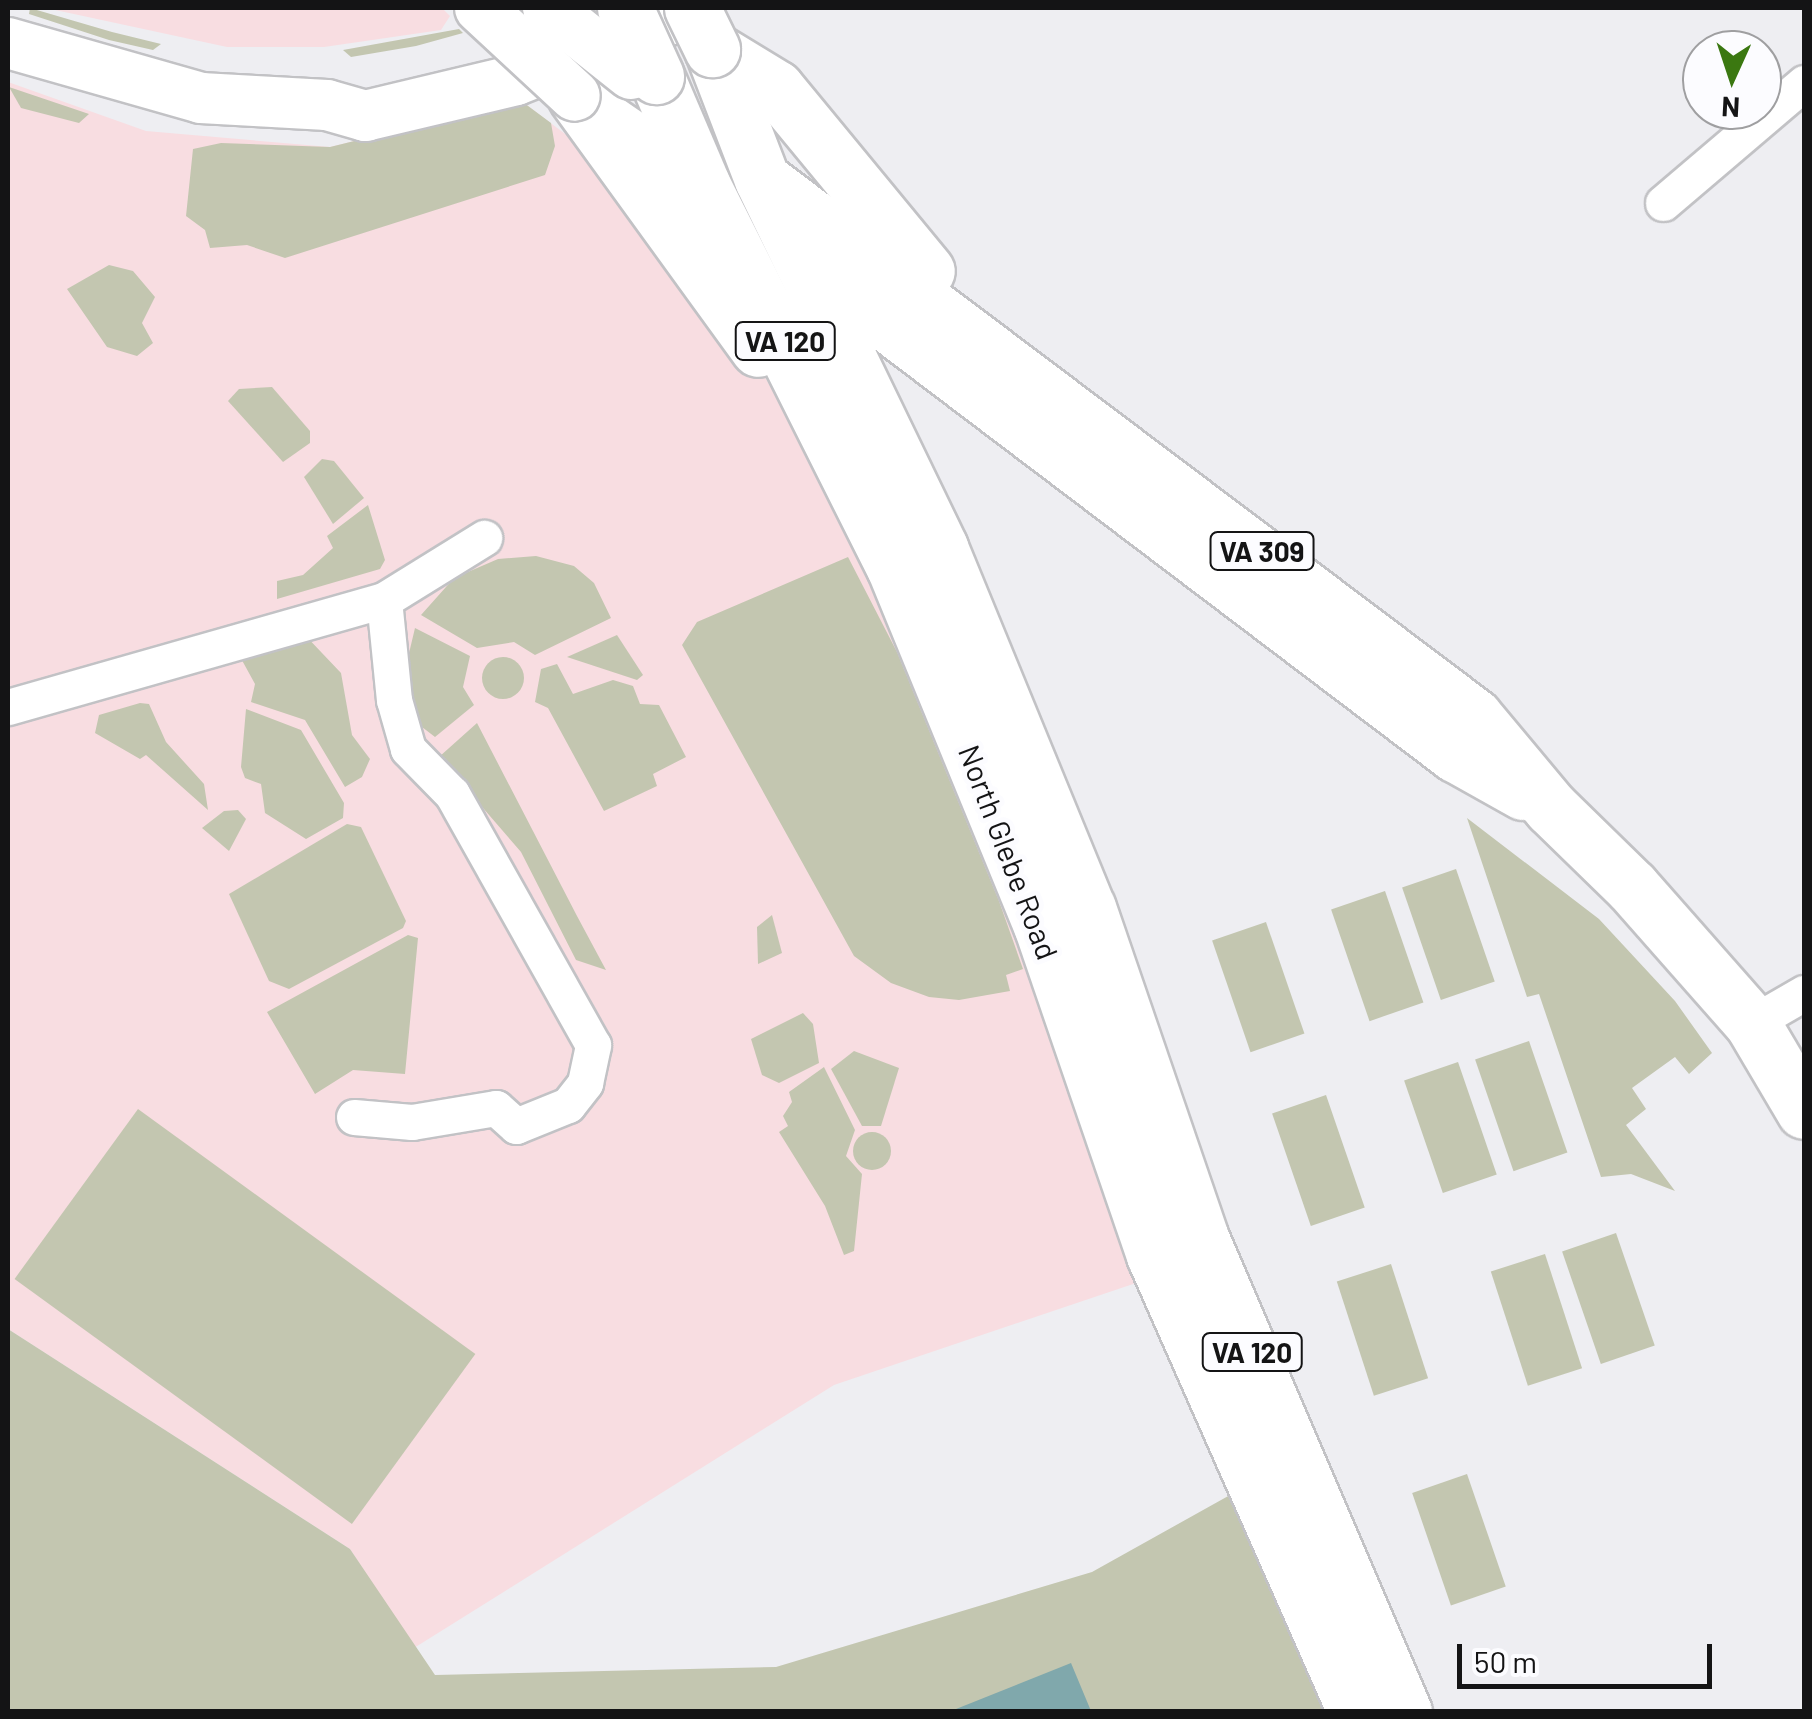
<!DOCTYPE html>
<style>
body{margin:0}
#map{position:relative;width:1812px;height:1719px;overflow:hidden;background:#eeeef2;font-family:Barlow,sans-serif}
div>[style]{position:absolute}
.education>*{inset:0;background:#f8dde1}
.green>*{inset:0;background:#c3c6b0;transform-origin:0 0}
.round{border-radius:50%}
.water>*{inset:0;background:#80a8ac}
.roads{filter:drop-shadow(2px 0 #c2c2c5) drop-shadow(-2px 0 #c2c2c5) drop-shadow(0 2px #c2c2c5) drop-shadow(0 -2px #c2c2c5)}
.street>*{height:35px;margin:-17.5px;padding:0 17.5px;transform-origin:17.5px;border-radius:17.5px;background:#fff}
.secondary>*{height:50px;margin:-25px;padding:0 25px;transform-origin:25px;border-radius:25px;background:#fff}
.primary>*{height:55px;margin:-27.5px;padding:0 27.5px;transform-origin:27.5px;border-radius:27.5px;background:#fff}
.bridges{filter:drop-shadow(2px 0 #c2c2c5) drop-shadow(-2px 0 #c2c2c5) drop-shadow(0 2px #c2c2c5) drop-shadow(0 -2px #c2c2c5)}
.secondary-bridge>*{height:50px;margin:-25px;padding:0 25px;transform-origin:25px;border-radius:25px;background:#fff}
.primary-bridge>*{height:55px;margin:-27.5px;padding:0 27.5px;transform-origin:27.5px;border-radius:27.5px;background:#fff}
span{translate:-50% -50%;white-space:nowrap;text-align:center;line-height:1.15;-webkit-text-stroke:10px #fcfcff;paint-order:stroke}
.shield-label span{padding:2px 8px;background:#fcfcff;border:2px solid;border-radius:8px;-webkit-text-stroke-width:0}
.shield-label{font-size:28px;color:#141415;font-weight:700}
.street-label{font-size:30px;color:#141415}
.frame{position:absolute;inset:0;border:10px solid #141415;pointer-events:none}
.north{position:absolute;left:1682px;top:30px;width:100px;height:100px;box-sizing:border-box;background:#fcfcff;border:2px solid #9f9fa1;border-radius:50%;rotate:183deg;font-size:28px;font-weight:700;line-height:40px;text-align:center;color:#141415}
.north::after{content:'';display:block;margin:auto;width:35px;height:45px;background:#3b7811;clip-path:polygon(50% 0,100% 100%,50% 72%,0 100%)}
.scale{position:absolute;left:1457px;top:1644px;width:255px;height:45px;box-sizing:border-box;border:5px solid #141415;border-top:0;padding-left:12px;font-size:30px;line-height:35px;white-space:nowrap;color:#141415;-webkit-text-stroke:8px #fcfcff;paint-order:stroke}
</style>
<div id="map">
<div class="education">
<div style="clip-path:polygon(46px 8px,442px 8px,450px 16px,441px 30px,324px 47px,227px 47px)"></div>
<div style="clip-path:polygon(8px 82px,146px 131px,330px 147px,520px 100px,609px 167px,749px 351px,824px 475px,985px 843px,1142px 1281px,834px 1385px,414px 1648px,350px 1549px,8px 1329px)"></div>
</div>
<div class="green">
<div style="clip-path:polygon(30px 8px,112px 32px,161px 44px,153px 50px,109px 40px,29px 14px)"></div>
<div style="clip-path:polygon(459px 29px,463px 33px,416px 46px,351px 57px,343px 50px)"></div>
<div style="clip-path:polygon(9px 87px,89px 114px,79px 123px,21px 108px)"></div>
<div style="clip-path:polygon(520px 100px,551px 123px,555px 146px,545px 175px,285px 258px,247px 245px,210px 248px,205px 230px,186px 216px,193px 149px,221px 143px,330px 147px)"></div>
<div style="clip-path:polygon(109px 265px,133px 271px,155px 297px,142px 323px,153px 343px,137px 356px,107px 347px,67px 289px)"></div>
<div style="clip-path:polygon(272px 387px,310px 431px,310px 443px,283px 462px,228px 401px,239px 389px)"></div>
<div style="clip-path:polygon(322px 459px,334px 461px,364px 498px,333px 524px,304px 477px)"></div>
<div style="clip-path:polygon(368px 505px,385px 560px,380px 569px,277px 599px,277px 581px,303px 575px,333px 548px,327px 536px)"></div>
<div style="clip-path:polygon(536px 556px,574px 566px,594px 583px,611px 618px,535px 655px,514px 642px,477px 648px,421px 615px,454px 578px,498px 559px)"></div>
<div style="clip-path:polygon(848px 557px,897px 652px,999px 901px,1023px 969px,1006px 975px,1010px 991px,959px 1000px,929px 997px,891px 983px,854px 956px,682px 645px,697px 622px)"></div>
<div style="clip-path:polygon(415px 628px,470px 656px,463px 687px,474px 705px,435px 737px,422px 727px,405px 670px)"></div>
<div style="clip-path:polygon(303px 633px,341px 673px,352px 735px,370px 759px,362px 777px,345px 787px,305px 720px,251px 702px,255px 684px,238px 653px)"></div>
<div style="clip-path:polygon(617px 635px,643px 675px,637px 680px,567px 657px)"></div>
<div class="round" style="left:482px;top:657px;width:42px;height:42px"></div>
<div style="clip-path:polygon(557px 664px,573px 694px,613px 680px,633px 686px,640px 704px,659px 705px,686px 757px,653px 774px,657px 786px,604px 811px,548px 708px,535px 702px,541px 669px)"></div>
<div style="clip-path:polygon(140px 703px,149px 704px,166px 742px,204px 784px,208px 810px,146px 755px,140px 759px,95px 733px,99px 715px)"></div>
<div style="clip-path:polygon(246px 709px,301px 730px,344px 803px,343px 818px,306px 839px,265px 813px,261px 784px,245px 778px,241px 767px)"></div>
<div style="clip-path:polygon(477px 723px,577px 916px,606px 970px,576px 960px,521px 852px,439px 757px)"></div>
<div style="clip-path:polygon(238px 810px,246px 819px,229px 851px,202px 828px,224px 811px)"></div>
<div style="clip-path:polygon(1467px 818px,1599px 919px,1675px 1001px,1712px 1053px,1689px 1074px,1675px 1057px,1632px 1088px,1646px 1109px,1626px 1125px,1675px 1191px,1631px 1174px,1601px 1177px,1539px 994px,1527px 997px)"></div>
<div style="clip-path:polygon(347px 824px,361px 827px,406px 921px,403px 928px,289px 989px,269px 981px,229px 894px)"></div>
<div style="left:1456px;top:869px;width:119px;height:57px;rotate:71deg"></div>
<div style="left:1385px;top:891px;width:118px;height:57px;rotate:71deg"></div>
<div style="clip-path:polygon(772px 915px,782px 953px,758px 964px,757px 927px)"></div>
<div style="left:1266px;top:922px;width:118px;height:57px;rotate:71deg"></div>
<div style="clip-path:polygon(408px 935px,418px 938px,405px 1074px,353px 1070px,315px 1094px,267px 1012px)"></div>
<div style="clip-path:polygon(803px 1013px,813px 1024px,819px 1063px,779px 1083px,762px 1075px,751px 1039px)"></div>
<div style="left:1529px;top:1041px;width:118px;height:57px;rotate:71deg"></div>
<div style="clip-path:polygon(854px 1051px,899px 1068px,881px 1126px,862px 1126px,831px 1069px)"></div>
<div style="left:1458px;top:1062px;width:119px;height:57px;rotate:71deg"></div>
<div style="clip-path:polygon(824px 1067px,855px 1130px,846px 1156px,862px 1174px,854px 1251px,844px 1255px,825px 1206px,779px 1132px,788px 1126px,783px 1116px,792px 1102px,789px 1092px)"></div>
<div style="left:1326px;top:1095px;width:119px;height:57px;rotate:71deg"></div>
<div style="left:138px;top:1109px;width:417px;height:210px;rotate:36deg"></div>
<div class="round" style="left:853px;top:1132px;width:38px;height:38px"></div>
<div style="left:1616px;top:1233px;width:119px;height:57px;rotate:71deg"></div>
<div style="left:1545px;top:1254px;width:120px;height:57px;rotate:72deg"></div>
<div style="left:1391px;top:1264px;width:120px;height:57px;rotate:72deg"></div>
<div style="clip-path:polygon(8px 1329px,350px 1549px,435px 1675px,776px 1667px,1092px 1572px,1239px 1490px,1331px 1711px,8px 1711px)"></div>
<div style="left:1467px;top:1474px;width:119px;height:58px;rotate:71deg"></div>
</div>
<div class="water">
<div style="clip-path:polygon(1071px 1663px,1091px 1711px,951px 1711px)"></div>
</div>
<div class="roads">
<div class="street">
<div style="left:1663px;top:203px;width:185px;rotate:-40.4deg"></div>
<div style="left:8px;top:707px;width:391px;rotate:-15.9deg"></div>
<div style="left:384px;top:600px;width:118px;rotate:-31.8deg"></div>
<div style="left:1752px;top:1023px;width:60px;rotate:-30deg"></div>
<div style="left:354px;top:1117px;width:58px;rotate:4.9deg"></div>
<div style="left:412px;top:1122px;width:85px;rotate:-9.5deg"></div>
<div style="left:496px;top:1108px;width:27px;rotate:42deg"></div>
<div style="left:516px;top:1126px;width:56px;rotate:-22deg"></div>
<div style="left:568px;top:1105px;width:28px;rotate:-52deg"></div>
<div style="left:585px;top:1083px;width:39px;rotate:-78deg"></div>
<div style="left:593px;top:1045px;width:288px;rotate:-119.3deg"></div>
<div style="left:452px;top:794px;width:63px;rotate:-134.4deg"></div>
<div style="left:408px;top:749px;width:51px;rotate:-105.9deg"></div>
<div style="left:394px;top:700px;width:100px;rotate:-95.7deg"></div>
</div>
<div class="secondary">
<div style="left:8px;top:43px;width:201px;rotate:15.9deg"></div>
<div style="left:201px;top:98px;width:126px;rotate:3.2deg"></div>
<div style="left:327px;top:105px;width:40px;rotate:16deg"></div>
<div style="left:365px;top:116px;width:155px;rotate:-13.4deg"></div>
<div style="left:516px;top:80px;width:197px;rotate:-21.5deg"></div>
<div style="left:587px;top:105px;width:140px;rotate:34.5deg"></div>
</div>
<div class="primary">
<div style="left:712px;top:49px;width:139px;rotate:69deg"></div>
<div style="left:762px;top:179px;width:410px;rotate:64.2deg"></div>
<div style="left:940px;top:548px;width:389px;rotate:67.7deg"></div>
<div style="left:1088px;top:908px;width:347px;rotate:71.1deg"></div>
<div style="left:1200px;top:1236px;width:518px;rotate:66.8deg"></div>
<div style="left:712px;top:49px;width:75px;rotate:31.4deg"></div>
<div style="left:776px;top:88px;width:237px;rotate:50.5deg"></div>
<div style="left:656px;top:76px;width:117px;rotate:66.9deg"></div>
<div style="left:702px;top:184px;width:428px;rotate:63.4deg"></div>
<div style="left:894px;top:567px;width:387px;rotate:67.7deg"></div>
<div style="left:1041px;top:925px;width:349px;rotate:71.1deg"></div>
<div style="left:1154px;top:1255px;width:500px;rotate:66.2deg"></div>
<div style="left:575px;top:96px;width:312px;rotate:54.1deg"></div>
<div style="left:767px;top:183px;width:885px;rotate:37.01deg"></div>
<div style="left:1474px;top:716px;width:120px;rotate:50.1deg"></div>
<div style="left:1551px;top:808px;width:113px;rotate:44.3deg"></div>
<div style="left:1632px;top:887px;width:181px;rotate:48.6deg"></div>
<div style="left:1752px;top:1023px;width:102px;rotate:59.4deg"></div>
<div style="left:812px;top:267px;width:807px;rotate:37.14deg"></div>
<div style="left:1455px;top:754px;width:78px;rotate:29.2deg"></div>
</div>
</div>
<div class="bridges">
<div class="secondary-bridge">
<div style="left:480px;top:8px;width:129px;rotate:42.8deg"></div>
<div style="left:548px;top:8px;width:106px;rotate:38.5deg"></div>
</div>
<div class="primary-bridge">
<div style="left:625px;top:8px;width:75px;rotate:65.5deg"></div>
<div style="left:692px;top:8px;width:46px;rotate:64deg"></div>
</div>
</div>
<div class="shield-label">
<span style="left:785px;top:341px">VA 120</span>
<span style="left:1262px;top:551px">VA 309</span>
<span style="left:1252px;top:1352px">VA 120</span>
</div>
<div class="street-label">
<span style="left:1009px;top:852px;rotate:69deg">North Glebe Road</span>
</div>
<div class="frame"></div>
<div class="north">N</div>
<div class="scale">50 m</div>
</div>
